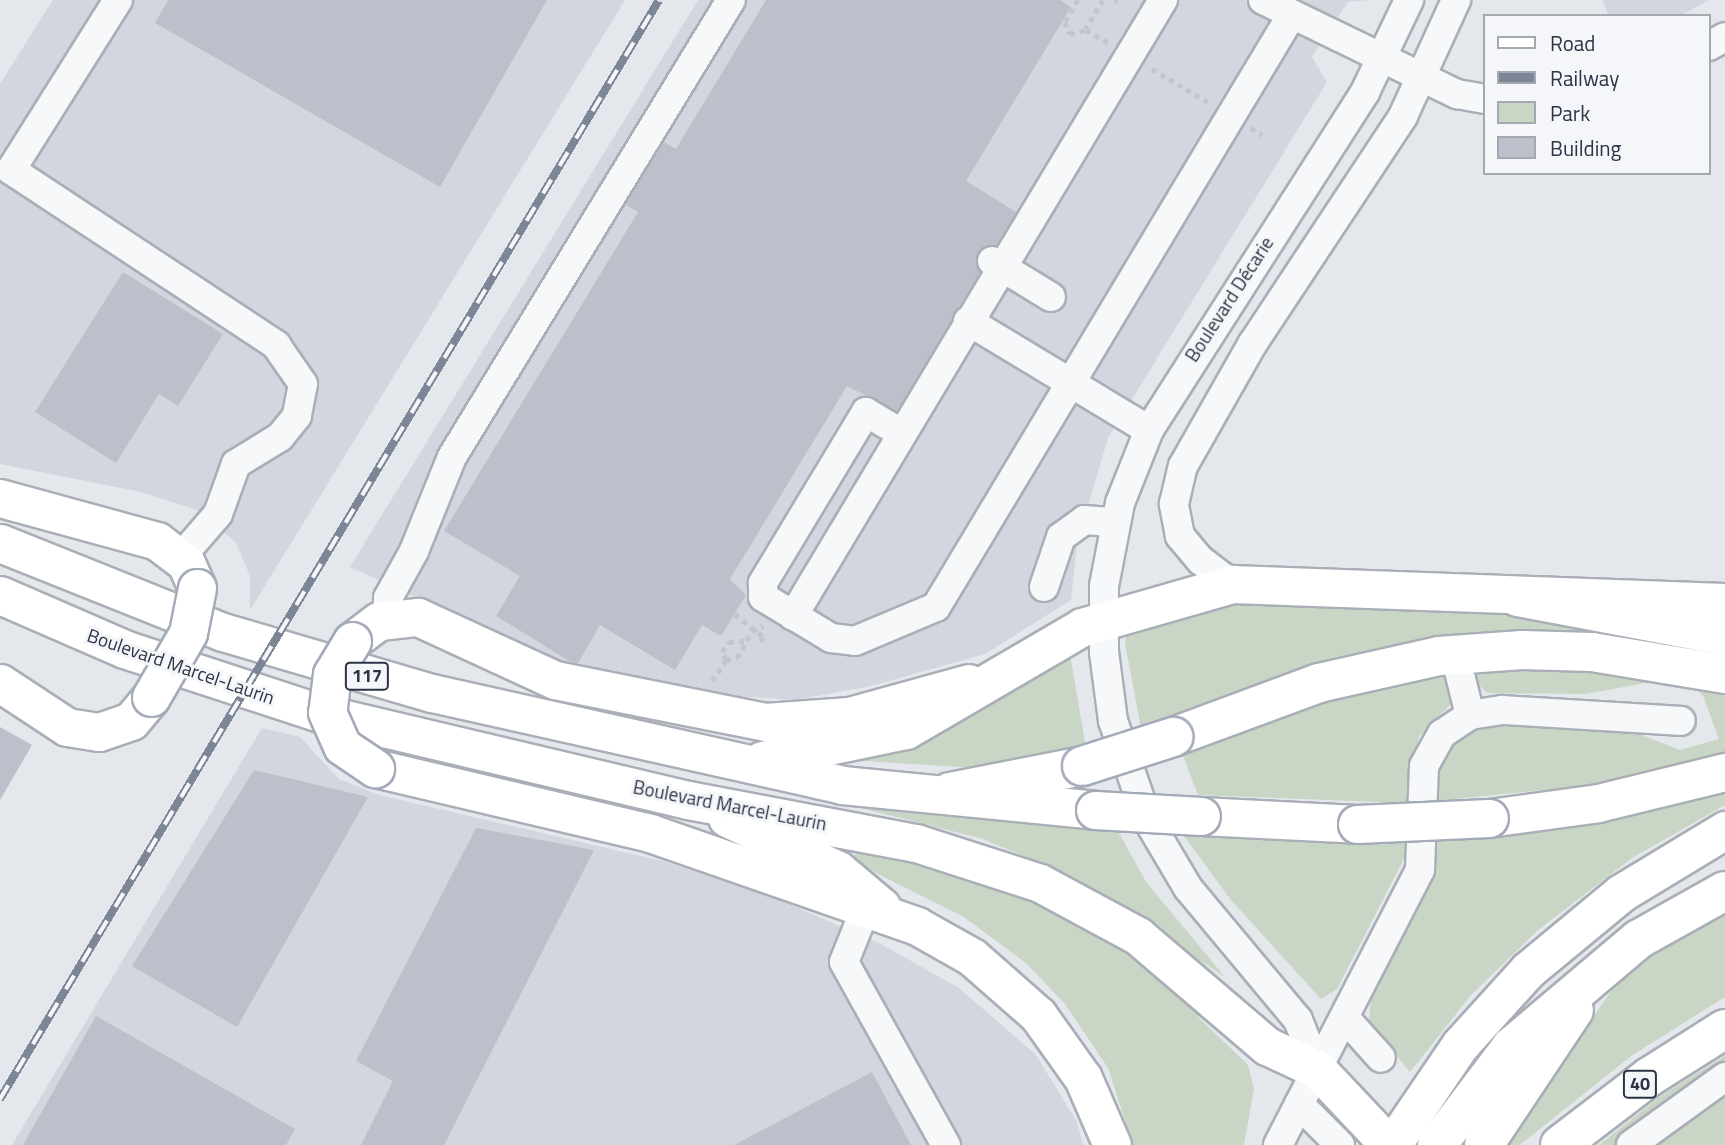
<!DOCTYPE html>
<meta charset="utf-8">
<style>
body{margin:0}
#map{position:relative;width:1725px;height:1145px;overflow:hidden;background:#e4e7ec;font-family:"Titillium Web",sans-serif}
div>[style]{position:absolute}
.built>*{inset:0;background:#d2d6de}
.green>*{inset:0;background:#c9d6c5}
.building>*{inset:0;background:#bbc0ca}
.path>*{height:4.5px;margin-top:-2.25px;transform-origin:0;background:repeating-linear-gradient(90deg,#c2c5cb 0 5px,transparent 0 10px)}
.roads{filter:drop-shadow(2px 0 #a9aeb7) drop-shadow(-2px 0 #a9aeb7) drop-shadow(0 2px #a9aeb7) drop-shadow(0 -2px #a9aeb7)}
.minor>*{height:28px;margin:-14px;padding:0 14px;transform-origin:14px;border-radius:14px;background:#f7f8fa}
.major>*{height:37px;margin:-18.5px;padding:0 18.5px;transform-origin:18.5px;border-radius:18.5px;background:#fff}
.highway>*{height:38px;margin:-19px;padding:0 19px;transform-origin:19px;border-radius:19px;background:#fff}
.rail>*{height:8px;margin-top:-4px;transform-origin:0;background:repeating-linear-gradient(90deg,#f4f6f9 0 16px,#7d8696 0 32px);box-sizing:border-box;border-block:2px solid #7d8696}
.bridges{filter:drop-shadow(2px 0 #a3abb8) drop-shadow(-2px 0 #a3abb8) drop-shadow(0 2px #a3abb8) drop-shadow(0 -2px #a3abb8)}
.major-bridge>*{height:37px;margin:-18.5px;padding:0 18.5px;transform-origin:18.5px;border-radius:18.5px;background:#fff}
.highway-bridge>*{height:38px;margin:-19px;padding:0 19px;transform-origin:19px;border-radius:19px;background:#fff}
span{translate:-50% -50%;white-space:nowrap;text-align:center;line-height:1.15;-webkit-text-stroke:6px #f4f6f9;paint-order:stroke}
.shield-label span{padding:2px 5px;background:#f4f6f9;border:2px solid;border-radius:5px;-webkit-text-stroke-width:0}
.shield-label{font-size:18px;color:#2b3445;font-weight:700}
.street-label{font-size:19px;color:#2b3445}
.legend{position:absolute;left:1483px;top:14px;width:228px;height:161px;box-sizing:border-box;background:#f4f6f9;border:2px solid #a4a8b1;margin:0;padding:9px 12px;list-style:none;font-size:21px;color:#2b3445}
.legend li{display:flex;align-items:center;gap:14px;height:35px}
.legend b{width:35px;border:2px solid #a4a8b1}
</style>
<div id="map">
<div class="built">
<div style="clip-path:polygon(53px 0,625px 0,250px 610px,250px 576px,236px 543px,200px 511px,141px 492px,0 464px,0 84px)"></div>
<div style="clip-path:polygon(698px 0,1369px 0,1348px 2px,1312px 57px,1327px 82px,1108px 438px,1077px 543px,1071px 600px,985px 654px,871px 686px,795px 700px,720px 695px,643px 684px,548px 658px,350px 567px)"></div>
<div style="clip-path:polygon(1602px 0,1709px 0,1680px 16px,1609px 16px)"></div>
<div style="clip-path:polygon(262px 728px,300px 737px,339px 779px,379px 795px,662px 861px,768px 895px,879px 943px,959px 988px,1036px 1055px,1077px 1122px,1083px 1145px,12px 1145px)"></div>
</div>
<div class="green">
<div style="clip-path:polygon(1209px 600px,1462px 603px,1648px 639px,1544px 630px,1412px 642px,1141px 728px,1125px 643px,1128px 627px)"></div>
<div style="clip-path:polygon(1070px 654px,1086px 748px,976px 768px,832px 759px)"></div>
<div style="clip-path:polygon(1534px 656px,1642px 664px,1725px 682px,1725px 752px,1603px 784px,1435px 801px,1432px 765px,1446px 736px,1486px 717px,1611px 723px,1680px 750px,1719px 739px,1703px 696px,1684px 676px,1586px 694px,1487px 693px,1473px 679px,1472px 663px,1478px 660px)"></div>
<div style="clip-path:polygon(1443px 673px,1453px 690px,1452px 703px,1419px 736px,1406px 803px,1198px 795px,1178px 742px,1294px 701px)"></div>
<div style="clip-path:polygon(1725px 786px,1725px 805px,1632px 858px,1538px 930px,1472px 994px,1410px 1072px,1369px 1022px,1371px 994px,1434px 862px,1435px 837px)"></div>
<div style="clip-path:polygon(855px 798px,1114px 824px,1146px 882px,1225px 977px,1069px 875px,983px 839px,853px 806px)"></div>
<div style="clip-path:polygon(1178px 828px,1408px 838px,1407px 853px,1337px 989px,1321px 999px,1231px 900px)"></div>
<div style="clip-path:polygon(856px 847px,1024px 897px,1132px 952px,1202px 1010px,1198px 1017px,1248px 1065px,1254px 1089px,1244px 1145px,1133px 1145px,1108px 1068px,1065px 1004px,1027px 964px,964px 917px,854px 862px)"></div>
<div style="clip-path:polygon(1725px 912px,1725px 997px,1631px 1056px,1520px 1145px,1502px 1145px,1615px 986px,1667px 945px)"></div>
<div style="clip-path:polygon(1725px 1056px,1725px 1145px,1599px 1145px,1662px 1095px)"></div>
</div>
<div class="building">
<div style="clip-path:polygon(168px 0,547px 0,440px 187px,155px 23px)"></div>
<div style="clip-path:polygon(766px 0,1060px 0,1071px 7px,966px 181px,1016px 212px,996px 245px,978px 253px,980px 272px,897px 411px,847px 386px,730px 579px,746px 595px,721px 636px,702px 625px,675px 670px,600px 625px,578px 663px,571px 662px,496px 616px,520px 576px,444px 531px,638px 212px,626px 205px,642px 177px,664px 142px,676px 149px)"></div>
<div style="clip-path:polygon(123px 272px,223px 334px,178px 406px,159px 394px,116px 463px,35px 412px)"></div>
<div style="clip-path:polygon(0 727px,32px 745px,0 800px)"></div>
<div style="clip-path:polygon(254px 770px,368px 797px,237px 1027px,132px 966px)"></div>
<div style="clip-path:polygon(476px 828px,594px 850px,444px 1145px,361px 1145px,393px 1081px,356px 1061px)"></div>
<div style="clip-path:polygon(96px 1016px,295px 1129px,286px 1145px,23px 1145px)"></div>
<div style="clip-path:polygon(872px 1072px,911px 1145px,734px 1145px)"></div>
</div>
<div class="path">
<div style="left:1078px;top:0;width:26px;rotate:121deg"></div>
<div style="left:1065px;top:22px;width:13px;rotate:67deg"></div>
<div style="left:1070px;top:34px;width:16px;rotate:-14deg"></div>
<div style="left:1103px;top:0;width:34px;rotate:120deg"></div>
<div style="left:1086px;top:30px;width:26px;rotate:29deg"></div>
<div style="left:1114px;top:0;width:4px;rotate:14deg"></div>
<div style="left:1152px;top:69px;width:69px;rotate:30.7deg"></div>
<div style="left:1251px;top:128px;width:13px;rotate:32deg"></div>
<div style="left:735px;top:614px;width:36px;rotate:39deg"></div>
<div style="left:763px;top:637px;width:10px;rotate:119deg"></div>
<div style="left:726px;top:660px;width:9px;rotate:-117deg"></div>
<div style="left:722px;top:652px;width:12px;rotate:-55deg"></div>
<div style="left:729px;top:642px;width:17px;rotate:-3deg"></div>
<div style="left:712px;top:681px;width:25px;rotate:-56deg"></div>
<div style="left:726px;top:660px;width:11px;rotate:-10deg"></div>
<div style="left:737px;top:658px;width:31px;rotate:-61deg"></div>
<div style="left:752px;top:631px;width:12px;rotate:-24deg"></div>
</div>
<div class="roads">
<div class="minor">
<div style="left:118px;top:0;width:201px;rotate:122.2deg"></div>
<div style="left:11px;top:170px;width:318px;rotate:33.4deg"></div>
<div style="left:276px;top:345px;width:47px;rotate:55.3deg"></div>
<div style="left:303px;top:384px;width:33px;rotate:101deg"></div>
<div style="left:297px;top:416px;width:27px;rotate:129deg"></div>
<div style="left:280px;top:437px;width:52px;rotate:148.5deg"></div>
<div style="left:236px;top:464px;width:53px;rotate:109.8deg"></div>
<div style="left:218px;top:514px;width:57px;rotate:130.7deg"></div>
<div style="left:1263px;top:0;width:216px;rotate:25.9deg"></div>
<div style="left:1457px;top:94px;width:28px;rotate:10deg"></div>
<div style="left:1709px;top:46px;width:18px;rotate:-29deg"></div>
<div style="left:992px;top:261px;width:69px;rotate:31.4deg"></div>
<div style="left:968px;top:321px;width:211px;rotate:31.1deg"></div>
<div style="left:901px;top:433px;width:41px;rotate:-149deg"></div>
<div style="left:866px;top:412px;width:200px;rotate:121.1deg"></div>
<div style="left:763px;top:583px;width:14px;rotate:90deg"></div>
<div style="left:763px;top:597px;width:79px;rotate:31.1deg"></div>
<div style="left:831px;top:638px;width:24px;rotate:7deg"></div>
<div style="left:855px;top:641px;width:88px;rotate:-22.8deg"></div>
<div style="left:936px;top:607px;width:689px;rotate:-59.01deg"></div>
<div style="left:1232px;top:584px;width:39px;rotate:-143deg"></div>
<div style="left:1201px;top:561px;width:33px;rotate:-130deg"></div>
<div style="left:1180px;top:536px;width:33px;rotate:-101deg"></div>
<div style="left:1174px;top:504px;width:39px;rotate:-77deg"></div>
<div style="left:1183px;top:466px;width:142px;rotate:-60.4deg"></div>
<div style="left:1253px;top:343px;width:272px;rotate:-56.5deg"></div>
<div style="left:1403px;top:116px;width:128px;rotate:-65.4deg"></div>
<div style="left:1044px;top:587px;width:53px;rotate:-71.2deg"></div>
<div style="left:1061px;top:537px;width:29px;rotate:-36deg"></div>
<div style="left:1084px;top:520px;width:31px;rotate:4deg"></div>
<div style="left:793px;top:616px;width:719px;rotate:-59.01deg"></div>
<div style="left:387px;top:618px;width:20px;rotate:-87deg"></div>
<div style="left:388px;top:598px;width:54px;rotate:-61deg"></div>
<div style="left:414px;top:551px;width:101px;rotate:-68deg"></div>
<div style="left:452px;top:457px;width:535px;rotate:-58.6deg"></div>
<div style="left:1455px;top:655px;width:62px;rotate:76deg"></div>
<div style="left:866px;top:907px;width:59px;rotate:111.8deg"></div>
<div style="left:844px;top:962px;width:210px;rotate:60.9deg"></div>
<div style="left:1346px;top:1019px;width:52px;rotate:48.1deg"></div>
<div style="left:1318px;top:1070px;width:54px;rotate:-111.8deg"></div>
<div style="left:1298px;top:1020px;width:172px;rotate:-129.8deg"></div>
<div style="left:1188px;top:888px;width:80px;rotate:-120.7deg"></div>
<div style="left:1147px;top:819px;width:104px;rotate:-109.1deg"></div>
<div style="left:1113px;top:721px;width:70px;rotate:-97.4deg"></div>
<div style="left:1104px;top:652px;width:66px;rotate:-90deg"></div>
<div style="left:1104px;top:586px;width:85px;rotate:-79.1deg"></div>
<div style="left:1120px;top:503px;width:79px;rotate:-68.3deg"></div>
<div style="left:1149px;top:430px;width:401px;rotate:-57.4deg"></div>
<div style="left:1365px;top:92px;width:102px;rotate:-64.4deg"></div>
<div style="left:1299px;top:1104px;width:58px;rotate:45deg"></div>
<div style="left:1278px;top:1145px;width:309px;rotate:-62.7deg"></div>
<div style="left:1420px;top:870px;width:104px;rotate:-87.8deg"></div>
<div style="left:1424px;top:766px;width:37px;rotate:-61deg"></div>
<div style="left:1442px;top:734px;width:34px;rotate:-34deg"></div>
<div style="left:1470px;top:715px;width:33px;rotate:-9deg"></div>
<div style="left:1503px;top:710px;width:178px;rotate:3.5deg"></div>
<div style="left:1631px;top:1145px;width:116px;rotate:-35.9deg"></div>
</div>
<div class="major">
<div style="left:0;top:498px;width:163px;rotate:15.3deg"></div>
<div style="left:157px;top:541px;width:36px;rotate:37deg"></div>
<div style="left:186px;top:563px;width:27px;rotate:66deg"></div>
<div style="left:0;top:543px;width:240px;rotate:21.8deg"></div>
<div style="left:223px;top:632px;width:218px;rotate:16.3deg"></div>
<div style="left:432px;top:693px;width:420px;rotate:12.6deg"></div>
<div style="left:842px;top:785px;width:254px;rotate:5.6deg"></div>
<div style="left:0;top:595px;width:135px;rotate:23.5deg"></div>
<div style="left:124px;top:649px;width:206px;rotate:18.1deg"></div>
<div style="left:320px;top:713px;width:378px;rotate:13.3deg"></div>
<div style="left:688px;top:800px;width:232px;rotate:10.7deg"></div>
<div style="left:916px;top:843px;width:130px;rotate:17.9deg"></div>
<div style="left:1040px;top:883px;width:111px;rotate:28.4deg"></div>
<div style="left:1138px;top:936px;width:170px;rotate:40.5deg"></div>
<div style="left:1267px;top:1046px;width:56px;rotate:25.2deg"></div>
<div style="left:1318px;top:1070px;width:103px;rotate:46.6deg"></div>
<div style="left:352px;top:641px;width:34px;rotate:-37deg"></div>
<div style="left:379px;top:621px;width:39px;rotate:-6deg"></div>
<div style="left:418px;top:617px;width:151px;rotate:24.7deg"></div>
<div style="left:555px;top:680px;width:214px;rotate:11.3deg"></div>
<div style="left:765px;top:722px;width:84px;rotate:-4.1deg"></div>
<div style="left:849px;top:716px;width:124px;rotate:-15.4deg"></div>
<div style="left:0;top:683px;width:80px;rotate:33.3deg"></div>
<div style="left:67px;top:727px;width:32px;rotate:9deg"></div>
<div style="left:99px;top:732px;width:34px;rotate:-19deg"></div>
<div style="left:131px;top:721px;width:31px;rotate:-50deg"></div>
<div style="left:762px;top:760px;width:147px;rotate:-11.8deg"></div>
<div style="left:906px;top:730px;width:204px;rotate:-30.3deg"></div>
<div style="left:1082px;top:627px;width:156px;rotate:-16deg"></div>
<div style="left:1232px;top:584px;width:493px;rotate:2.1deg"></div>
<div style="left:375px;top:768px;width:283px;rotate:13.3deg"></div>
<div style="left:650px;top:833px;width:283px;rotate:19.2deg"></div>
<div style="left:917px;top:926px;width:63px;rotate:29.4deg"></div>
<div style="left:972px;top:957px;width:88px;rotate:41.3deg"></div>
<div style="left:1038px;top:1015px;width:77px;rotate:54.5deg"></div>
<div style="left:1083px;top:1078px;width:73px;rotate:66.6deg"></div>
<div style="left:1201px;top:816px;width:156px;rotate:2.9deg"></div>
<div style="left:727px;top:818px;width:123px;rotate:25.1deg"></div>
<div style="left:838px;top:870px;width:57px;rotate:40.1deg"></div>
<div style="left:1489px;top:818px;width:110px;rotate:-7.8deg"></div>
<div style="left:1598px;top:803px;width:131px;rotate:-13.7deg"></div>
<div style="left:1392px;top:1145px;width:121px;rotate:-55.8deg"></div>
<div style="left:1460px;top:1045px;width:101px;rotate:-47.8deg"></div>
<div style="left:1528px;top:970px;width:121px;rotate:-39.6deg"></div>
<div style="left:1621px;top:893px;width:122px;rotate:-31.2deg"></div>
</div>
<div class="highway">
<div style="left:1518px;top:597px;width:211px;rotate:10.7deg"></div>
<div style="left:1173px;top:737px;width:156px;rotate:-20.3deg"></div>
<div style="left:1319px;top:683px;width:123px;rotate:-12.7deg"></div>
<div style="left:1439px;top:656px;width:83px;rotate:-4.1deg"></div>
<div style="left:1522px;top:650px;width:70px;rotate:1.6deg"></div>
<div style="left:1592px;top:652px;width:135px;rotate:9.4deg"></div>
<div style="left:950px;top:792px;width:135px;rotate:-11.1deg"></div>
<div style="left:1437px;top:1145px;width:123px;rotate:-52.9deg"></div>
<div style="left:1511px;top:1047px;width:167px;rotate:-40.2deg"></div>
<div style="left:1639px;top:939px;width:98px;rotate:-29.2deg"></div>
<div style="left:1484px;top:1145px;width:162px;rotate:-56.3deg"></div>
<div style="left:1560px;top:1145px;width:112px;rotate:-37.4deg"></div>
<div style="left:1649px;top:1077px;width:90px;rotate:-32.3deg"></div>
</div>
</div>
<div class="rail">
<div style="left:0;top:1099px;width:1281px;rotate:-59.05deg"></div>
</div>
<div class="bridges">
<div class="major-bridge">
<div style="left:352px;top:641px;width:39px;rotate:121deg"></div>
<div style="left:332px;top:674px;width:38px;rotate:97deg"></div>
<div style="left:327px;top:712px;width:37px;rotate:66deg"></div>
<div style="left:342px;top:746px;width:40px;rotate:34deg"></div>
<div style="left:151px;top:697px;width:74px;rotate:-60deg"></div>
<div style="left:188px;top:633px;width:46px;rotate:-78.7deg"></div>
<div style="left:1095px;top:810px;width:106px;rotate:3.2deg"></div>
<div style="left:1357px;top:824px;width:132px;rotate:-2.6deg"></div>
</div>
<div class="highway-bridge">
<div style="left:1082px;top:766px;width:96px;rotate:-17.7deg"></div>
</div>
</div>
<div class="shield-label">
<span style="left:367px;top:676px">117</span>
<span style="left:1640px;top:1084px">40</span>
</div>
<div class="street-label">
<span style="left:1229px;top:299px;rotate:-57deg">Boulevard Décarie</span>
<span style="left:181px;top:666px;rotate:19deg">Boulevard Marcel-Laurin</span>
<span style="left:730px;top:805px;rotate:11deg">Boulevard Marcel-Laurin</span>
</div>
<ul class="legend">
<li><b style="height:9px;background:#fff"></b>Road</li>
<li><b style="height:9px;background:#7d8696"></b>Railway</li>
<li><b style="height:19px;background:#c9d6c5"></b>Park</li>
<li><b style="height:19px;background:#bbc0ca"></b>Building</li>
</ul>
</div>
